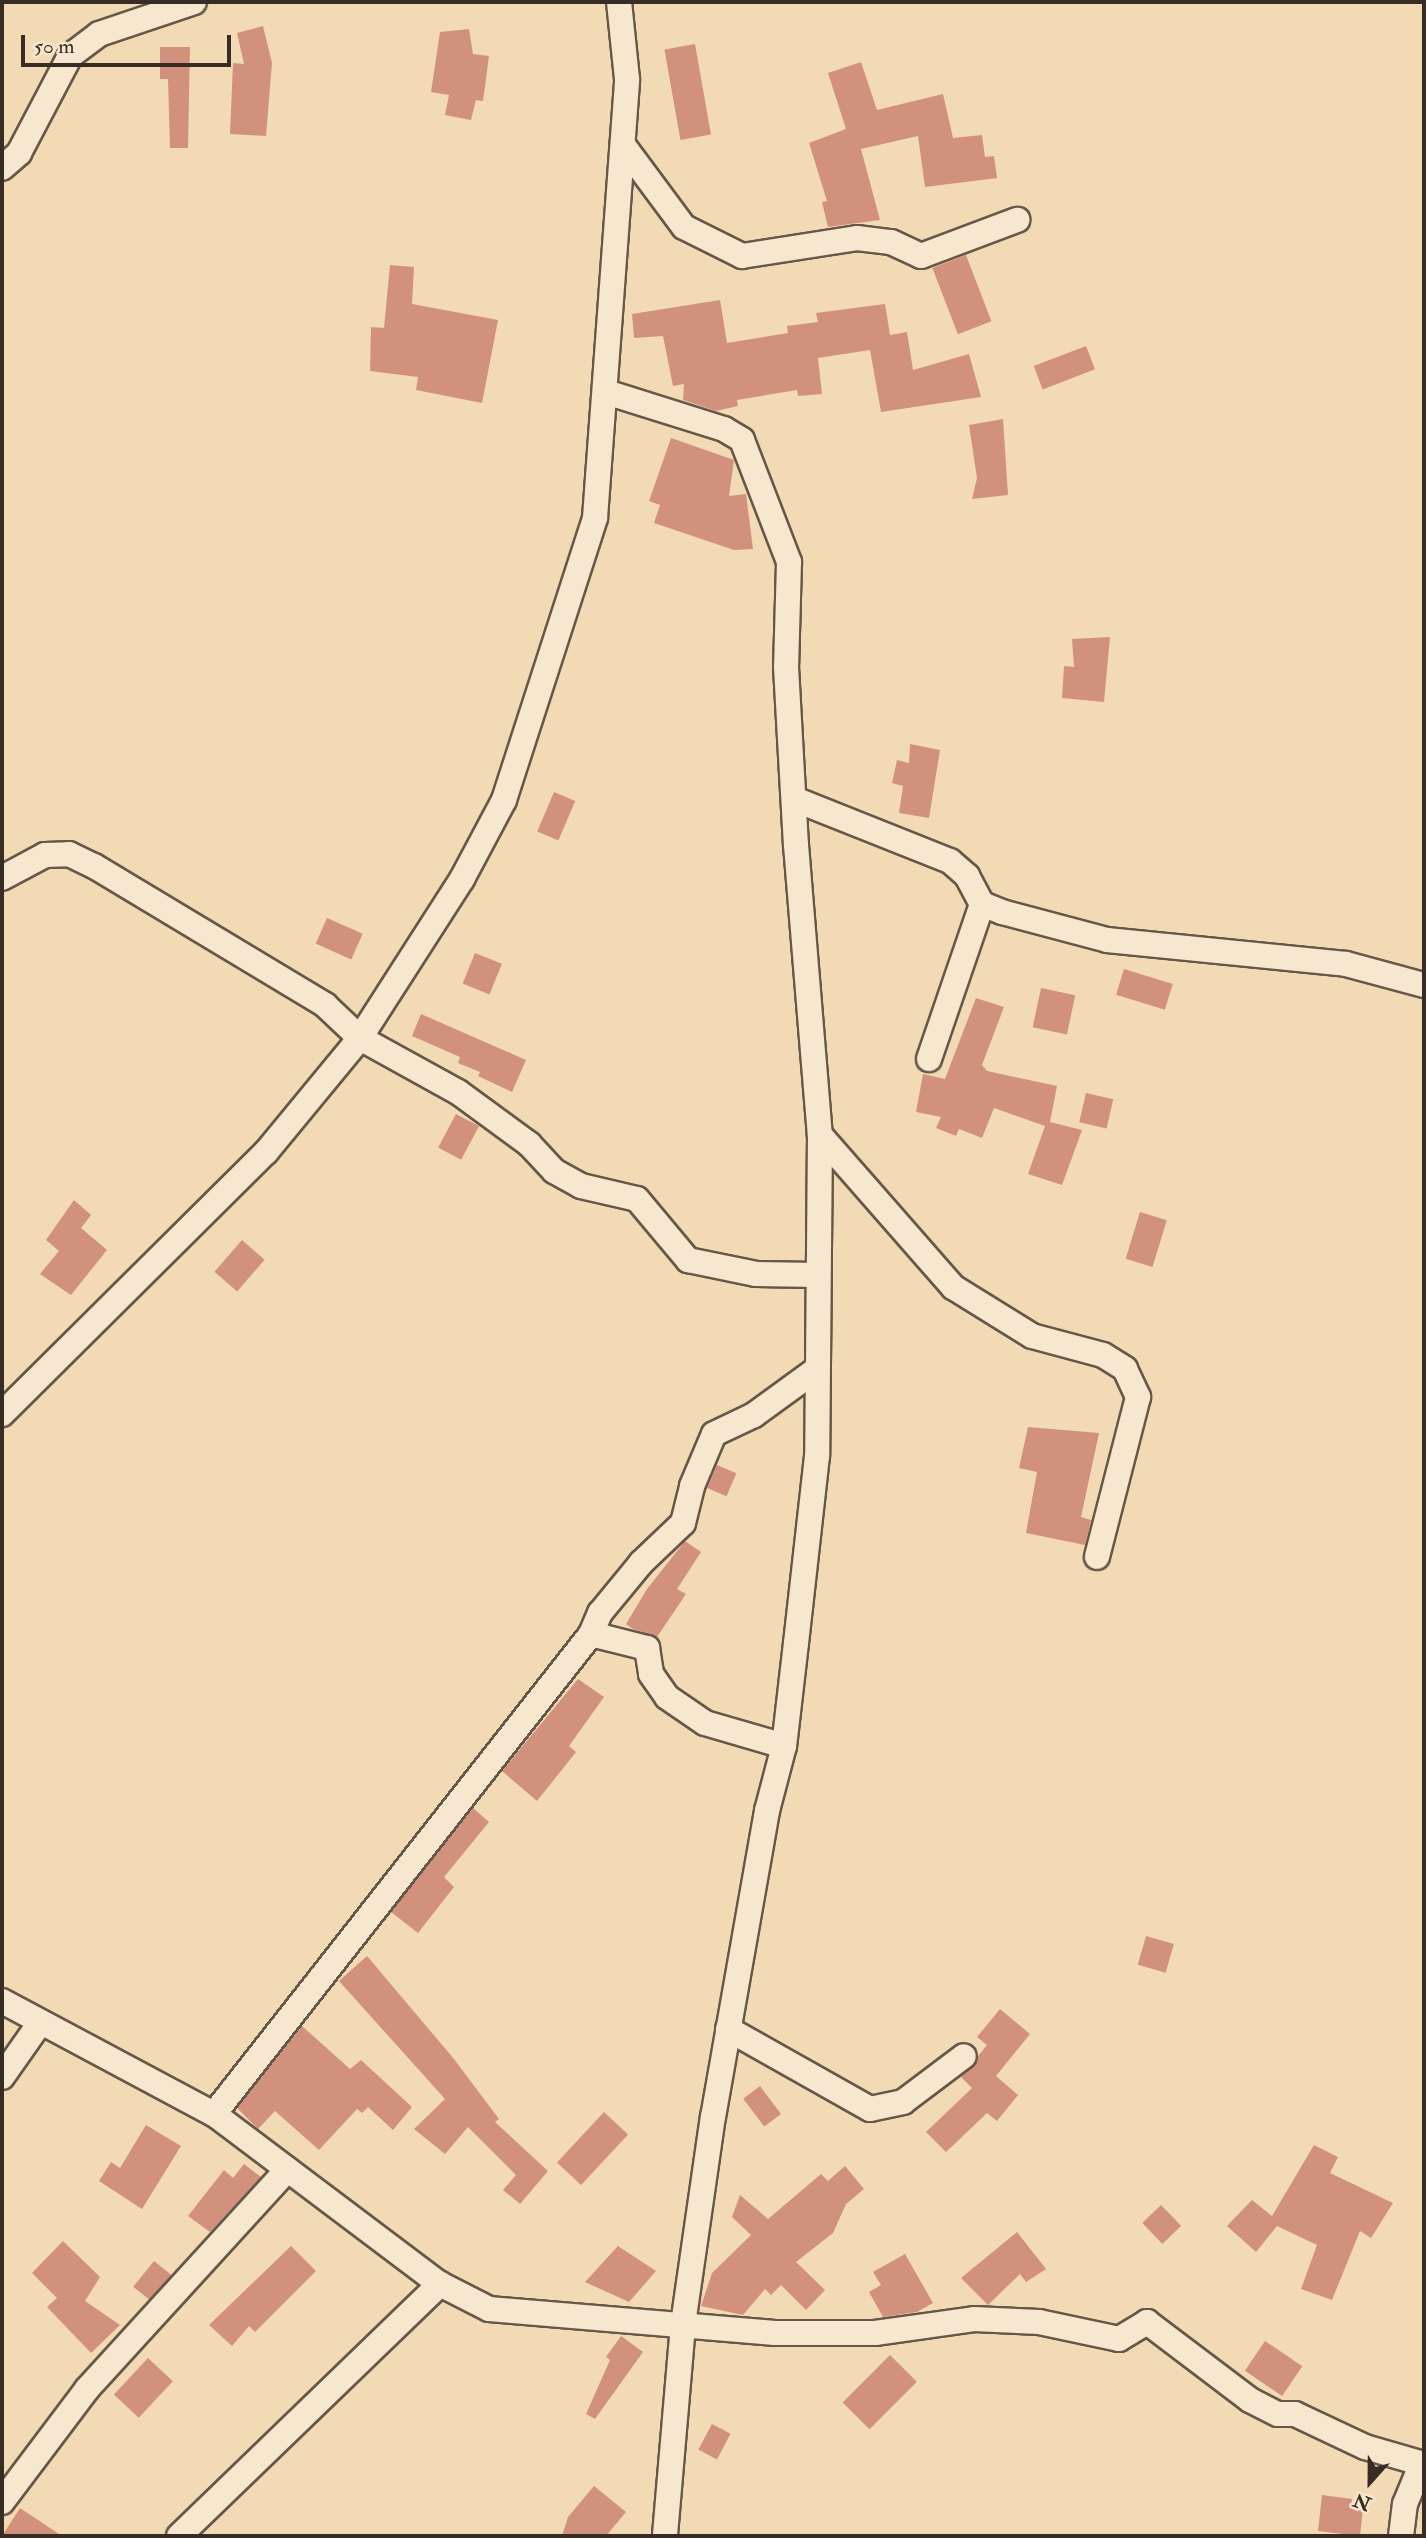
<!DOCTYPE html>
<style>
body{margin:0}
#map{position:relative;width:1426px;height:2538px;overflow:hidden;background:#f2dab4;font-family:"IM FELL Double Pica",serif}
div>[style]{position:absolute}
.building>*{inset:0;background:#d2917c;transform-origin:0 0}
.roads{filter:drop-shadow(2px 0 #665848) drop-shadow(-2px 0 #665848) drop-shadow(0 2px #665848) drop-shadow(0 -2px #665848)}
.minor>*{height:24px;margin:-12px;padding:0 12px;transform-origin:12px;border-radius:12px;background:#f7e7ce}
span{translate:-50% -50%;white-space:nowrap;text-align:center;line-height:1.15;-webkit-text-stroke:5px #f7e7ce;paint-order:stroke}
.frame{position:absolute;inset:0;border:4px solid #372d24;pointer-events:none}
.north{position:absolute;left:1335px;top:2447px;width:70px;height:70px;-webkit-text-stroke:5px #f7e7ce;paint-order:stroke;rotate:201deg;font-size:19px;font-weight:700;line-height:28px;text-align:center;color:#372d24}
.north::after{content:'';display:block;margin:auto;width:24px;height:32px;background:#372d24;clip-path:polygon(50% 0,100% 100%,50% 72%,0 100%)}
.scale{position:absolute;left:21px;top:35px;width:210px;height:32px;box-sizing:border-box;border:4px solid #372d24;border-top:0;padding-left:9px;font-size:21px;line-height:24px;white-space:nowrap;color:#372d24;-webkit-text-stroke:5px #f7e7ce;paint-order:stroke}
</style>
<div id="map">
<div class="building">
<div style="clip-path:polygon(263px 26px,272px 63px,266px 136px,230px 134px,233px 63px,244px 64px,237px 33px)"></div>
<div style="clip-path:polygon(469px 29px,473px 54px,489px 56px,483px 101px,476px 100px,471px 120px,445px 115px,449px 95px,431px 92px,440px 32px)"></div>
<div style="left:695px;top:44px;width:92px;height:31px;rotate:80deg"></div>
<div style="clip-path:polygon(160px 47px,190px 47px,188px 148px,170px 148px,168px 79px,160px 79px)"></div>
<div style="clip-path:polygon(861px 62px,877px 110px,943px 94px,953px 138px,982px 135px,985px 157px,994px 156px,997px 178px,925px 187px,918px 136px,861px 149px,880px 220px,828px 227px,822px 202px,827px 201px,809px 143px,846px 129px,828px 73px)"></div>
<div style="left:966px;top:255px;width:71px;height:36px;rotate:69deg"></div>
<div style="clip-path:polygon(390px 265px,414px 267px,412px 304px,498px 320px,482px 403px,416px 390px,418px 377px,370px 371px,371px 327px,384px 328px)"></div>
<div style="clip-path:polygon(720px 300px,727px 343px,788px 333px,787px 326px,818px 322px,816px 313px,885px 304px,890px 335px,907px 332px,913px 370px,969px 354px,981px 397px,881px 412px,870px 350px,818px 358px,822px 394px,798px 396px,797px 390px,737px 400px,738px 406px,716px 411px,683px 400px,684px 384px,673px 386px,663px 336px,634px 338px,632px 314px)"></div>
<div style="left:1086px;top:346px;width:25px;height:56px;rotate:69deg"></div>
<div style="clip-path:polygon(1003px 419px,1008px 495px,972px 499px,977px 478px,969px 425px)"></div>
<div style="clip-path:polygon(671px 438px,734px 460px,729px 496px,746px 494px,753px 549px,734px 550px,654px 523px,660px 505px,649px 501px)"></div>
<div style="clip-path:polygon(1110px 637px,1104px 702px,1062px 698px,1064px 666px,1074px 667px,1072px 639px)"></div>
<div style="clip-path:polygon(910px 744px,940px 750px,929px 818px,899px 813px,903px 786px,892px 783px,897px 760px,909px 763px)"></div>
<div style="left:554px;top:792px;width:23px;height:43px;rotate:23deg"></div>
<div style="left:327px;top:918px;width:39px;height:28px;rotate:24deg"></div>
<div style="left:475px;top:953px;width:29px;height:33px;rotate:22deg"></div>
<div style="left:1124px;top:969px;width:51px;height:27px;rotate:17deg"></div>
<div style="left:1041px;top:988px;width:35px;height:40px;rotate:12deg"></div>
<div style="clip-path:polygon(976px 998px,1004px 1007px,982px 1065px,987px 1071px,1057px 1086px,1050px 1122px,1082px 1130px,1062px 1185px,1028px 1174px,1045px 1126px,994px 1108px,982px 1138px,959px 1129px,956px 1136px,936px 1128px,941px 1117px,916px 1112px,923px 1074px,945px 1079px)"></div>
<div style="clip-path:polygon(421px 1014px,526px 1060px,512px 1092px,478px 1076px,480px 1072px,458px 1063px,460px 1057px,412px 1036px)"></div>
<div style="left:1086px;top:1093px;width:28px;height:30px;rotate:13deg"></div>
<div style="left:456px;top:1114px;width:26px;height:38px;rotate:28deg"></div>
<div style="clip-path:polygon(74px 1200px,91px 1215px,81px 1228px,107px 1250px,71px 1295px,40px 1274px,59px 1251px,46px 1240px)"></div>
<div style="left:1140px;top:1212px;width:28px;height:49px;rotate:17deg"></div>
<div style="left:242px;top:1240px;width:30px;height:42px;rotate:41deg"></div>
<div style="clip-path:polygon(1028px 1427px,1099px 1433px,1081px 1517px,1091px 1520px,1085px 1545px,1026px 1533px,1037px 1472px,1019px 1468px)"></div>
<div style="left:717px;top:1465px;width:21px;height:25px;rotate:23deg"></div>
<div style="clip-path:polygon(685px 1541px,701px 1552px,677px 1589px,686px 1594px,657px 1637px,633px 1629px,626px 1624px,647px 1589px)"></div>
<div style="clip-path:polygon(578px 1679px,604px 1697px,569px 1746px,576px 1752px,537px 1801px,502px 1771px)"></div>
<div style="clip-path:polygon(473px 1808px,489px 1822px,444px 1877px,454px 1887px,418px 1933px,391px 1912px)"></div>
<div style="left:1146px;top:1936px;width:29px;height:30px;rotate:16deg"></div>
<div style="clip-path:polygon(367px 1956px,454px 2059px,499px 2119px,495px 2122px,548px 2171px,520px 2204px,503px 2190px,516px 2175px,468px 2127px,445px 2154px,414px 2129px,445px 2099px,339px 1981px)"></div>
<div style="clip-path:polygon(1000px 2009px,1030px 2034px,996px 2076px,1018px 2095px,997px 2121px,987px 2113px,946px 2152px,926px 2132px,972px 2088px,961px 2077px,987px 2045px,977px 2037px)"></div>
<div style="clip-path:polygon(302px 2026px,350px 2069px,361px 2060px,412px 2107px,393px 2130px,368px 2107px,362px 2113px,357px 2109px,319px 2150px,275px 2111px,258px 2129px,237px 2108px)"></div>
<div style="left:760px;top:2086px;width:35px;height:21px;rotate:53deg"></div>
<div style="left:604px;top:2112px;width:33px;height:69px;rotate:43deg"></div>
<div style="clip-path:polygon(146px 2125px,181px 2146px,142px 2209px,99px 2181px,111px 2162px,120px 2168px)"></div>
<div style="clip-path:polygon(1314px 2145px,1338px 2157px,1330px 2173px,1393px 2203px,1371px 2238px,1360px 2231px,1332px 2300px,1301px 2289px,1317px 2245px,1277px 2226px,1256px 2252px,1227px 2226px,1252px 2200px,1272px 2216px)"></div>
<div style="clip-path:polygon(244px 2164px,261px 2177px,210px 2232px,188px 2216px,224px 2170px,233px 2178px)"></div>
<div style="clip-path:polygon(845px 2166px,864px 2189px,846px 2204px,833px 2233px,796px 2262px,825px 2290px,806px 2310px,781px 2285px,771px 2295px,765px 2289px,743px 2315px,701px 2306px,712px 2273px,751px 2235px,732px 2217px,740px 2195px,768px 2219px,821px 2174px,828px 2181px)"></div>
<div style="left:1161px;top:2205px;width:29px;height:26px;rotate:46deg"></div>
<div style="clip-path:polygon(1017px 2232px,1046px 2269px,1026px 2282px,1020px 2274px,988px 2305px,961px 2278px)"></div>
<div style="clip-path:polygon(63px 2241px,100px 2277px,85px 2301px,120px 2325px,91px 2353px,47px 2307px,57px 2298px,32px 2273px)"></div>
<div style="clip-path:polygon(291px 2246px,316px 2271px,255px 2332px,249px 2326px,232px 2346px,209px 2325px)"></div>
<div style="clip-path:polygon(618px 2246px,656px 2271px,629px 2302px,585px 2282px)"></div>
<div style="clip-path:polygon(905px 2254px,933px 2303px,917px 2312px,883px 2317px,869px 2292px,881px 2285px,873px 2272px)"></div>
<div style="left:154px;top:2261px;width:22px;height:33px;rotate:39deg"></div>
<div style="clip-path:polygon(621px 2336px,643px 2352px,595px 2419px,586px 2414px,610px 2360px,606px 2357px)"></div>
<div style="left:1265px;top:2341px;width:45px;height:36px;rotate:34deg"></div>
<div style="left:890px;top:2355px;width:38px;height:67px;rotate:45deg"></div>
<div style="left:148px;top:2358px;width:34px;height:50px;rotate:43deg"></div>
<div style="left:712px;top:2424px;width:21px;height:29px;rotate:28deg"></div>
<div style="clip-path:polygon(594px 2486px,626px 2512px,606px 2536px,562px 2536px,568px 2517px)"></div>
<div style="clip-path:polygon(1322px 2495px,1352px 2499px,1351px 2506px,1363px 2508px,1360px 2536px,1318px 2531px)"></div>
<div style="clip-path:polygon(20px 2508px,62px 2536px,2px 2536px)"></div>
</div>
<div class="roads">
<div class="minor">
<div style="left:623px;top:145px;width:102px;rotate:53.4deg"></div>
<div style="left:684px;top:227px;width:65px;rotate:26.6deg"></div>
<div style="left:742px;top:256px;width:116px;rotate:-8.9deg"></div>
<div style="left:857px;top:238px;width:34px;rotate:7deg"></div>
<div style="left:891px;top:242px;width:33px;rotate:25deg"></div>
<div style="left:921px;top:256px;width:103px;rotate:-20.6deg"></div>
<div style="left:2px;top:168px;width:23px;rotate:-41deg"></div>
<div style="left:19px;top:153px;width:110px;rotate:-62.3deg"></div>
<div style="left:70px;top:56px;width:36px;rotate:-37deg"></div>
<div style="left:99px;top:34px;width:100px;rotate:-18.6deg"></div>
<div style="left:606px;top:392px;width:124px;rotate:17.4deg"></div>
<div style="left:724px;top:429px;width:21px;rotate:31deg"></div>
<div style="left:742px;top:440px;width:131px;rotate:68.9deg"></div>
<div style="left:789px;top:562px;width:105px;rotate:91.6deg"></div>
<div style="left:786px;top:667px;width:178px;rotate:86.8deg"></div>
<div style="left:796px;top:845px;width:291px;rotate:85.3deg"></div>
<div style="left:820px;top:1135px;width:321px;rotate:90.5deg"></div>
<div style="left:817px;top:1456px;width:188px;rotate:96.4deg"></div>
<div style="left:796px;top:1643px;width:104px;rotate:96.6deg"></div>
<div style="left:784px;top:1746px;width:67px;rotate:104.7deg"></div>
<div style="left:767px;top:1811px;width:310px;rotate:100deg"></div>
<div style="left:713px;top:2116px;width:211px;rotate:98.2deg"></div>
<div style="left:683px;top:2325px;width:212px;rotate:94.9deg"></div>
<div style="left:794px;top:799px;width:168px;rotate:21.7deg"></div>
<div style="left:950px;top:861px;width:23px;rotate:41deg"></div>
<div style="left:967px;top:876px;width:32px;rotate:62deg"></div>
<div style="left:982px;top:904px;width:22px;rotate:22deg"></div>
<div style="left:1002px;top:912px;width:109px;rotate:14.9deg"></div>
<div style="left:1107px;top:940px;width:240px;rotate:5.7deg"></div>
<div style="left:1346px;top:964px;width:81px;rotate:15.1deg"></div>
<div style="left:2px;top:878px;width:49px;rotate:-28.1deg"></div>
<div style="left:45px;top:855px;width:24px;rotate:-2deg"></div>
<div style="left:69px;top:854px;width:28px;rotate:26deg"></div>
<div style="left:94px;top:866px;width:270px;rotate:31deg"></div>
<div style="left:325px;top:1005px;width:48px;rotate:43.3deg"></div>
<div style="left:360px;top:1038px;width:112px;rotate:28.9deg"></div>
<div style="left:458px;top:1092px;width:88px;rotate:36.2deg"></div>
<div style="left:529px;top:1144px;width:37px;rotate:47deg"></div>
<div style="left:554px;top:1171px;width:31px;rotate:29deg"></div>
<div style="left:581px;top:1186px;width:57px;rotate:13.1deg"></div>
<div style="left:637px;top:1199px;width:80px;rotate:50.1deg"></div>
<div style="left:688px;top:1260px;width:69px;rotate:11.6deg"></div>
<div style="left:756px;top:1274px;width:62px;rotate:0.9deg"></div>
<div style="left:929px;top:1059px;width:164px;rotate:-71.1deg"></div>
<div style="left:820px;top:1135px;width:202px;rotate:48.8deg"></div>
<div style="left:953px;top:1287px;width:93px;rotate:31.8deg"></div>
<div style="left:1032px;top:1336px;width:73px;rotate:15deg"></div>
<div style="left:1103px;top:1355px;width:26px;rotate:32deg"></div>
<div style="left:1125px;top:1369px;width:31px;rotate:65deg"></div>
<div style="left:1138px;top:1397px;width:165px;rotate:104.4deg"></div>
<div style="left:2px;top:1414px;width:372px;rotate:-44.8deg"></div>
<div style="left:266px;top:1152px;width:148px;rotate:-50.5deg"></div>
<div style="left:360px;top:1038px;width:189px;rotate:-57.3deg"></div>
<div style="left:462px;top:879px;width:89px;rotate:-62deg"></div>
<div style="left:504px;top:800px;width:296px;rotate:-72.1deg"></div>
<div style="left:595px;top:518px;width:440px;rotate:-85.8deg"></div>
<div style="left:627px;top:79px;width:77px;rotate:-95.9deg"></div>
<div style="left:591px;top:1634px;width:58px;rotate:14deg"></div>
<div style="left:647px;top:1648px;width:26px;rotate:81deg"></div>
<div style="left:651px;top:1674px;width:28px;rotate:55deg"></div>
<div style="left:667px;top:1697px;width:46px;rotate:34.4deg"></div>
<div style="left:705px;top:1723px;width:82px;rotate:16.2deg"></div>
<div style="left:2px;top:2001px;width:240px;rotate:28.1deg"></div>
<div style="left:214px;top:2114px;width:283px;rotate:37deg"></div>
<div style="left:440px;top:2284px;width:55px;rotate:27deg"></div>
<div style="left:489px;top:2309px;width:287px;rotate:4.8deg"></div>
<div style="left:775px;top:2333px;width:100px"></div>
<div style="left:875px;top:2333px;width:100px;rotate:-8deg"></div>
<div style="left:974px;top:2319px;width:65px;rotate:2.6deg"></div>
<div style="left:1039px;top:2322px;width:82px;rotate:12deg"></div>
<div style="left:1119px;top:2339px;width:33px;rotate:-31deg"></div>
<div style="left:1147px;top:2322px;width:129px;rotate:37.1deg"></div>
<div style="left:1250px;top:2400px;width:31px;rotate:27deg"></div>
<div style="left:1278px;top:2414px;width:17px"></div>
<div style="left:1295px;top:2414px;width:77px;rotate:25.2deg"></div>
<div style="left:1365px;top:2447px;width:61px;rotate:16.1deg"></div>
<div style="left:728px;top:2029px;width:163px;rotate:29.4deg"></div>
<div style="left:870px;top:2109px;width:34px;rotate:-12deg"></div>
<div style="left:903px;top:2102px;width:76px;rotate:-37deg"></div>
<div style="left:2px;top:2077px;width:66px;rotate:-54.9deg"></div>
<div style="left:214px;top:2114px;width:610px;rotate:-51.85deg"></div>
<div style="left:591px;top:1634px;width:23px;rotate:-67deg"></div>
<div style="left:600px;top:1613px;width:65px;rotate:-50.6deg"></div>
<div style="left:641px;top:1563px;width:58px;rotate:-43.6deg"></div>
<div style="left:683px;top:1523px;width:38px;rotate:-76deg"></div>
<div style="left:692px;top:1486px;width:56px;rotate:-67.1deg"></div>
<div style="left:714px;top:1434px;width:44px;rotate:-25.4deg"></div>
<div style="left:754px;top:1415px;width:78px;rotate:-36.1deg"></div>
<div style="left:2px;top:2502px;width:141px;rotate:-53deg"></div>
<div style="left:87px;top:2389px;width:297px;rotate:-47.6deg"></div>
<div style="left:179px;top:2536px;width:363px;rotate:-44deg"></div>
<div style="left:1401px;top:2536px;width:32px;rotate:-83deg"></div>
<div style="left:1405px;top:2504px;width:44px;rotate:-67.5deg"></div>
</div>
</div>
<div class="frame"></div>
<div class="north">N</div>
<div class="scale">50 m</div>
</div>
